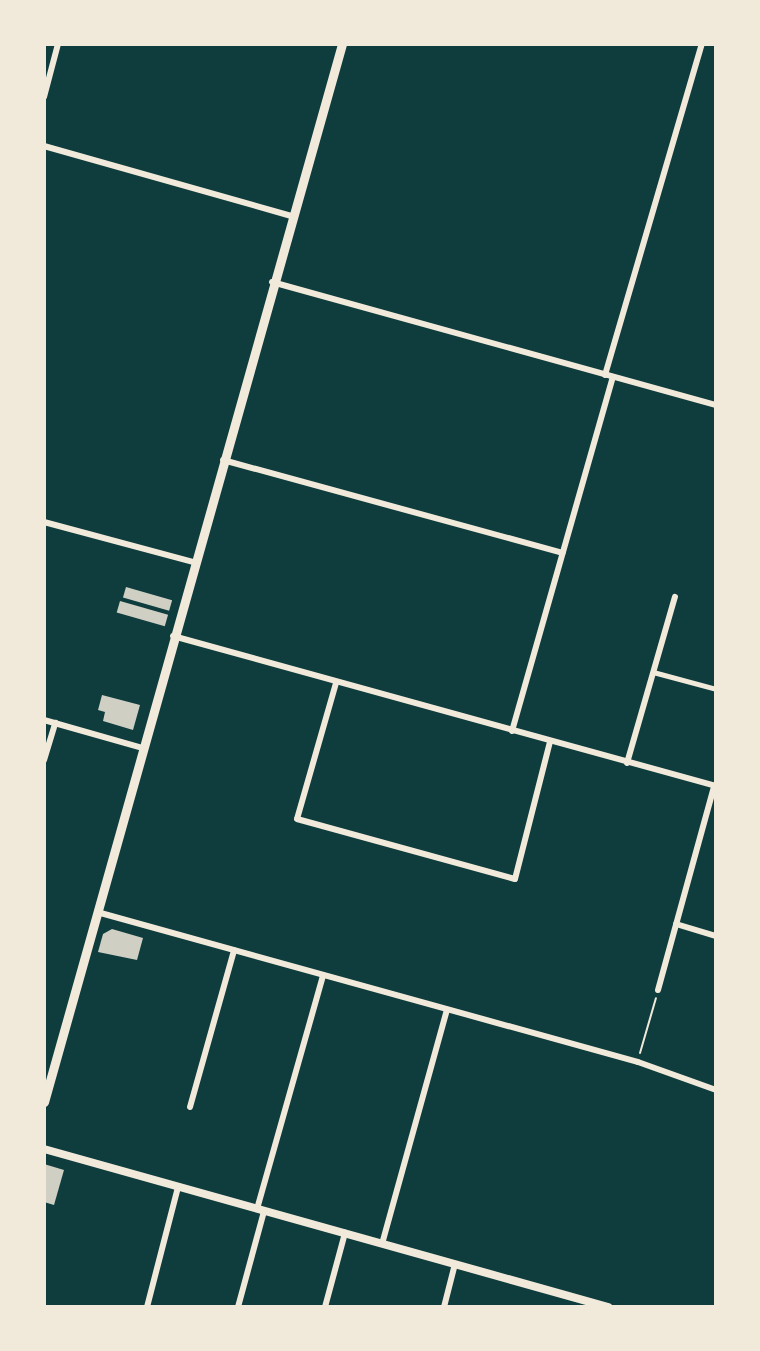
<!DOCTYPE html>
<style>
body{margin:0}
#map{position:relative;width:760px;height:1351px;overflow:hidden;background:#0f3d3e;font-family:Commissioner,sans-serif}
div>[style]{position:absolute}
.building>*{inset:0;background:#cfcfc3;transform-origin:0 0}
.path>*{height:2px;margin:-1px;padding:0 1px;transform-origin:1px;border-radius:1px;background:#f1e9da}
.pedestrian>*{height:5px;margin:-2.5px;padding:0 2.5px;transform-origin:2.5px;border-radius:2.5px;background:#f1e9da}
.minor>*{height:6px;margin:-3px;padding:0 3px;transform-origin:3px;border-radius:3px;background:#f1e9da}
.tertiary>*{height:8px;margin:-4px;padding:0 4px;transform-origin:4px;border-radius:4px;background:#f1e9da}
.secondary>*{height:9px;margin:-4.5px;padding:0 4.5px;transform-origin:4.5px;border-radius:4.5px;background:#f1e9da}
span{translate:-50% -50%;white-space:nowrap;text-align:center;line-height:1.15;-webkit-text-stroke:6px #f1e9da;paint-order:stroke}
.frame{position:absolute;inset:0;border:46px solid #f1e9da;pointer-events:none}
</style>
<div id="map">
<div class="building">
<div style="left:126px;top:587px;width:48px;height:11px;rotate:16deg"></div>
<div style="left:120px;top:601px;width:50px;height:12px;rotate:16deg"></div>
<div style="clip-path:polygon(102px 695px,140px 705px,133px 730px,103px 721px,105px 712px,98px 710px)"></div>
<div style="clip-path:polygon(112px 929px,143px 938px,137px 960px,98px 952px,103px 934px)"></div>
<div style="clip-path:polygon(44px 1164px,64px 1170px,54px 1205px,44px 1202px)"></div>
</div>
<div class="path">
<div style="left:640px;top:1053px;width:57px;rotate:-73.8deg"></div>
</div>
<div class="pedestrian">
<div style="left:653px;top:672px;width:65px;rotate:15.1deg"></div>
</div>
<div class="minor">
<div style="left:44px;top:97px;width:55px;rotate:-75.2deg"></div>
<div style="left:44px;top:146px;width:258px;rotate:15.8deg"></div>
<div style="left:272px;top:282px;width:461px;rotate:15.5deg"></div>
<div style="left:605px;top:375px;width:345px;rotate:-73.7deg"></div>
<div style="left:223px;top:460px;width:352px;rotate:15.3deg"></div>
<div style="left:44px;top:522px;width:154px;rotate:15deg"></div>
<div style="left:173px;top:636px;width:563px;rotate:15.44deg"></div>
<div style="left:336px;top:683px;width:141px;rotate:106deg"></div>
<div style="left:297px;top:819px;width:226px;rotate:15.4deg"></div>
<div style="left:515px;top:879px;width:141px;rotate:-75.7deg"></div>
<div style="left:44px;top:720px;width:102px;rotate:15.9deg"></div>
<div style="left:512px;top:731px;width:368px;rotate:-74.1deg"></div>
<div style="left:44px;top:760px;width:39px;rotate:-73deg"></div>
<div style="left:627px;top:763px;width:173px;rotate:-73.9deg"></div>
<div style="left:97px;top:912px;width:561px;rotate:15.5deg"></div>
<div style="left:638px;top:1062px;width:83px;rotate:19.7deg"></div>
<div style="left:676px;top:924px;width:42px;rotate:16.7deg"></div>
<div style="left:658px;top:990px;width:212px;rotate:-74.6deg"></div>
<div style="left:190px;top:1107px;width:163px;rotate:-74.3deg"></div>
<div style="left:257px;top:1209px;width:243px;rotate:-74.2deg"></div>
<div style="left:382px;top:1244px;width:243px;rotate:-74.5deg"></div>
<div style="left:147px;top:1307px;width:124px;rotate:-75.5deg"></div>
<div style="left:238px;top:1307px;width:99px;rotate:-74.8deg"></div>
<div style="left:325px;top:1307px;width:77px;rotate:-74.9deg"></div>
<div style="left:444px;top:1307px;width:44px;rotate:-75.7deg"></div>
</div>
<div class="tertiary">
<div style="left:44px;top:1149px;width:586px;rotate:15.65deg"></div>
</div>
<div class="secondary">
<div style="left:44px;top:1102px;width:1099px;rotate:-74.27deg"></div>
</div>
<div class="frame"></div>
</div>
